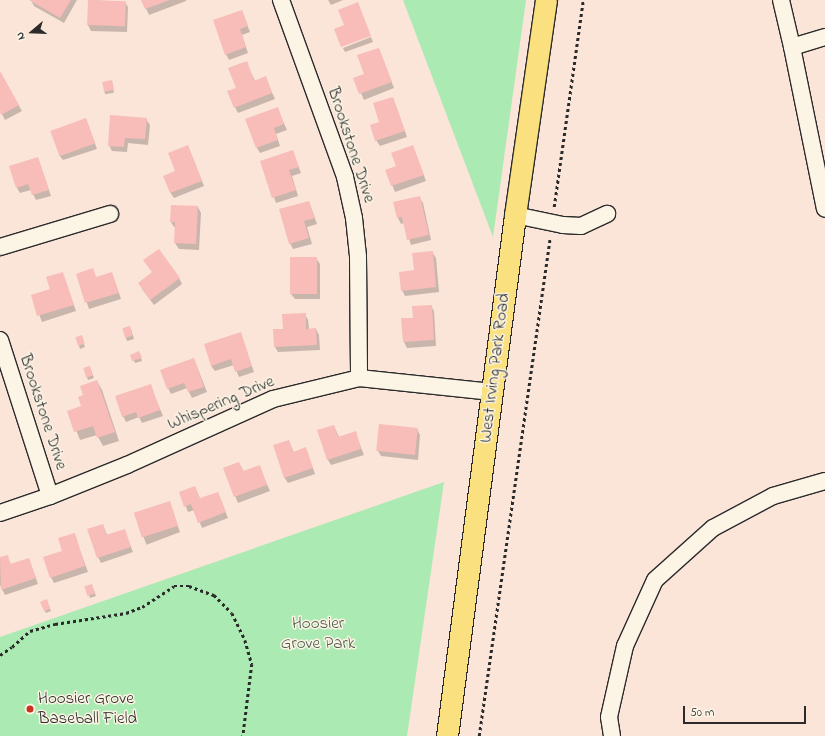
<!DOCTYPE html>
<style>
body{margin:0}
#map{position:relative;width:825px;height:736px;overflow:hidden;background:#fbe4d8;font-family:"Indie Flower",sans-serif}
div>[style]{position:absolute}
.green>*{inset:0;background:#abeab2}
.shadow>*{inset:0;background:#0003;transform-origin:0 0}
.building>*{inset:0;background:#f8bcb9;transform-origin:0 0}
.path>*{height:2.5px;margin-top:-1.25px;transform-origin:0;background:repeating-linear-gradient(90deg,#2b2b2b 0 3px,transparent 0 6px)}
.roads{filter:drop-shadow(1px 0 #2b2b2b) drop-shadow(-1px 0 #2b2b2b) drop-shadow(0 1px #2b2b2b) drop-shadow(0 -1px #2b2b2b)}
.minor>*{height:16px;margin:-8px;padding:0 8px;transform-origin:8px;border-radius:8px;background:#fcf5e5}
.major>*{height:21px;margin:-10.5px;padding:0 10.5px;transform-origin:10.5px;border-radius:10.5px;background:#fbe080}
.dots>*{width:11px;height:11px;translate:-50% -50%;box-sizing:border-box;border:2px solid #fcf5e5;border-radius:50%}
span{translate:-50% -50%;white-space:nowrap;text-align:center;line-height:1.15;-webkit-text-stroke:3px #fcf5e5;paint-order:stroke}
.street-label{font-size:17px;color:#2b2b2b}
.park-label{font-size:17px;color:#4b5b4d}
.poi-label{font-size:17px;color:#2b2b2b}
.left{translate:0 -50%;text-align:left}
.north{position:absolute;left:12px;top:12px;width:40px;height:40px;-webkit-text-stroke:3px #fcf5e5;paint-order:stroke;rotate:251deg;font-size:11px;font-weight:700;line-height:16px;text-align:center;color:#2b2b2b}
.north::after{content:'';display:block;margin:auto;width:14px;height:18px;background:#2b2b2b;clip-path:polygon(50% 0,100% 100%,50% 72%,0 100%)}
.scale{position:absolute;left:683px;top:706px;width:123px;height:18px;box-sizing:border-box;border:2px solid #2b2b2b;border-top:0;padding-left:5px;font-size:12px;line-height:14px;white-space:nowrap;color:#2b2b2b;-webkit-text-stroke:3px #fcf5e5;paint-order:stroke}
</style>
<div id="map">
<div class="green">
<div style="clip-path:polygon(403px 0,526px 0,493px 237px)"></div>
<div style="clip-path:polygon(444px 482px,407px 736px,0 736px,0 637px)"></div>
</div>
<div class="shadow">
<div style="clip-path:polygon(31px 0,77px 0,64px 23px,34px 6px)"></div>
<div style="clip-path:polygon(89px 0,125px 2px,128px 7px,127px 32px,91px 31px,88px 25px)"></div>
<div style="clip-path:polygon(142px 0,186px 0,186px 1px,149px 15px)"></div>
<div style="clip-path:polygon(328px 0,343px 0,331px 5px)"></div>
<div style="clip-path:polygon(242px 11px,250px 32px,242px 35px,248px 53px,229px 60px,226px 54px)"></div>
<div style="clip-path:polygon(371px 37px,373px 42px,345px 52px,343px 48px)"></div>
<div style="clip-path:polygon(379px 49px,394px 88px,364px 100px,355px 79px,365px 75px)"></div>
<div style="clip-path:polygon(246px 62px,255px 81px,265px 77px,275px 99px,238px 113px,235px 107px,237px 89px)"></div>
<div style="clip-path:polygon(0 74px,22px 111px,5px 120px,0 110px)"></div>
<div style="left:112px;top:81px;width:12px;height:9px;rotate:81deg"></div>
<div style="clip-path:polygon(393px 98px,407px 137px,380px 146px,376px 140px,381px 123px)"></div>
<div style="clip-path:polygon(277px 108px,287px 130px,276px 134px,280px 146px,260px 153px,257px 148px)"></div>
<div style="clip-path:polygon(86px 119px,97px 149px,63px 160px,59px 155px)"></div>
<div style="clip-path:polygon(146px 119px,150px 125px,148px 145px,128px 143px,127px 152px,112px 151px,109px 145px)"></div>
<div style="clip-path:polygon(188px 146px,204px 186px,174px 198px,170px 192px,176px 172px)"></div>
<div style="clip-path:polygon(413px 147px,426px 181px,395px 192px,386px 170px,397px 167px)"></div>
<div style="clip-path:polygon(293px 152px,301px 173px,292px 176px,298px 196px,276px 203px,261px 162px)"></div>
<div style="clip-path:polygon(38px 158px,51px 196px,36px 200px,31px 190px,20px 193px,17px 188px)"></div>
<div style="clip-path:polygon(419px 197px,423px 203px,431px 240px,411px 245px,404px 223px,401px 224px,398px 218px,395px 203px)"></div>
<div style="clip-path:polygon(309px 202px,317px 224px,307px 227px,312px 244px,293px 249px,290px 243px)"></div>
<div style="clip-path:polygon(198px 207px,201px 213px,199px 250px,179px 249px,175px 243px,176px 227px,174px 227px,171px 222px)"></div>
<div style="clip-path:polygon(432px 252px,436px 258px,439px 292px,405px 296px,402px 290px)"></div>
<div style="clip-path:polygon(316px 258px,320px 264px,320px 299px,295px 299px,291px 294px)"></div>
<div style="clip-path:polygon(92px 269px,96px 278px,112px 273px,121px 299px,89px 309px,77px 274px)"></div>
<div style="clip-path:polygon(62px 273px,76px 311px,42px 322px,32px 296px,51px 290px)"></div>
<div style="clip-path:polygon(179px 278px,182px 284px,154px 305px,142px 289px)"></div>
<div style="clip-path:polygon(431px 306px,434px 311px,436px 346px,407px 348px,404px 342px,414px 319px)"></div>
<div style="clip-path:polygon(305px 314px,308px 320px,309px 329px,316px 329px,319px 335px,320px 350px,278px 352px,275px 347px,284px 330px)"></div>
<div style="clip-path:polygon(131px 329px,134px 339px,127px 341px,126px 338px)"></div>
<div style="clip-path:polygon(240px 333px,254px 372px,239px 377px,234px 365px,215px 371px,211px 366px)"></div>
<div style="clip-path:polygon(82px 339px,85px 347px,80px 349px,79px 346px)"></div>
<div style="clip-path:polygon(131px 355px,140px 355px,142px 361px,135px 363px)"></div>
<div style="clip-path:polygon(194px 359px,207px 392px,192px 398px,187px 388px,171px 394px,168px 388px)"></div>
<div style="clip-path:polygon(91px 370px,94px 378px,88px 380px,87px 377px)"></div>
<div style="clip-path:polygon(97px 381px,102px 390px,119px 441px,103px 446px,97px 435px,80px 440px,69px 412px,82px 407px,84px 396px)"></div>
<div style="clip-path:polygon(150px 385px,163px 416px,142px 423px,139px 417px,126px 422px,123px 416px)"></div>
<div style="clip-path:polygon(334px 426px,339px 437px,355px 432px,364px 455px,331px 465px,328px 460px)"></div>
<div style="clip-path:polygon(417px 429px,420px 435px,418px 460px,381px 456px,378px 451px)"></div>
<div style="clip-path:polygon(289px 441px,294px 453px,306px 449px,315px 474px,288px 483px,284px 477px)"></div>
<div style="clip-path:polygon(239px 463px,244px 472px,259px 466px,270px 491px,238px 503px,224px 468px)"></div>
<div style="clip-path:polygon(195px 487px,200px 499px,218px 493px,228px 518px,202px 528px,195px 510px,188px 512px,180px 492px)"></div>
<div style="left:169px;top:503px;width:31px;height:36px;rotate:69deg"></div>
<div style="clip-path:polygon(103px 525px,107px 535px,124px 530px,133px 552px,101px 563px,98px 557px)"></div>
<div style="clip-path:polygon(74px 534px,88px 572px,54px 583px,51px 577px)"></div>
<div style="clip-path:polygon(7px 556px,11px 565px,29px 559px,38px 584px,5px 595px,0 585px,0 558px)"></div>
<div style="clip-path:polygon(93px 588px,96px 596px,90px 598px,89px 595px)"></div>
<div style="clip-path:polygon(47px 601px,51px 611px,46px 613px,45px 611px)"></div>
</div>
<div class="building">
<div style="clip-path:polygon(29px 0,71px 0,60px 18px)"></div>
<div style="left:88px;top:0;width:38px;height:25px;rotate:2deg"></div>
<div style="clip-path:polygon(141px 0,170px 0,145px 9px)"></div>
<div style="clip-path:polygon(358px 2px,371px 36px,341px 47px,334px 29px,344px 25px,338px 10px)"></div>
<div style="clip-path:polygon(242px 10px,248px 26px,240px 29px,246px 47px,225px 55px,213px 20px)"></div>
<div style="clip-path:polygon(379px 48px,392px 82px,359px 94px,353px 78px,364px 74px,357px 55px)"></div>
<div style="clip-path:polygon(247px 61px,254px 81px,266px 76px,272px 93px,234px 108px,227px 91px,236px 88px,228px 68px)"></div>
<div style="clip-path:polygon(0 71px,19px 105px,1px 115px,0 112px)"></div>
<div style="left:112px;top:80px;width:10px;height:10px;rotate:79deg"></div>
<div style="clip-path:polygon(393px 97px,405px 131px,375px 141px,370px 125px,379px 122px,373px 103px)"></div>
<div style="clip-path:polygon(278px 107px,284px 124px,274px 128px,278px 140px,256px 148px,245px 119px)"></div>
<div style="clip-path:polygon(110px 115px,147px 118px,145px 139px,125px 138px,124px 147px,108px 146px)"></div>
<div style="left:86px;top:118px;width:27px;height:38px;rotate:70deg"></div>
<div style="clip-path:polygon(188px 145px,202px 181px,170px 193px,163px 176px,175px 171px,168px 153px)"></div>
<div style="clip-path:polygon(413px 145px,424px 175px,391px 186px,385px 170px,396px 166px,391px 153px)"></div>
<div style="clip-path:polygon(293px 150px,299px 167px,289px 170px,296px 190px,272px 198px,260px 161px)"></div>
<div style="clip-path:polygon(38px 157px,49px 190px,32px 195px,28px 184px,16px 188px,9px 166px)"></div>
<div style="clip-path:polygon(420px 196px,429px 235px,407px 240px,402px 217px,397px 218px,393px 202px)"></div>
<div style="clip-path:polygon(309px 201px,315px 218px,304px 221px,309px 238px,289px 244px,279px 209px)"></div>
<div style="clip-path:polygon(171px 205px,198px 206px,196px 244px,174px 243px,175px 222px,170px 222px)"></div>
<div style="clip-path:polygon(159px 249px,180px 278px,150px 300px,138px 283px,152px 272px,143px 260px)"></div>
<div style="clip-path:polygon(433px 251px,436px 287px,401px 291px,399px 272px,414px 270px,412px 253px)"></div>
<div style="left:290px;top:257px;width:27px;height:37px"></div>
<div style="clip-path:polygon(93px 268px,96px 277px,112px 272px,119px 293px,85px 303px,76px 274px)"></div>
<div style="clip-path:polygon(63px 272px,74px 305px,37px 316px,31px 295px,50px 289px,46px 277px)"></div>
<div style="clip-path:polygon(432px 305px,434px 340px,403px 342px,401px 318px,413px 318px,412px 306px)"></div>
<div style="clip-path:polygon(306px 313px,306px 329px,316px 328px,317px 345px,274px 347px,273px 329px,283px 329px,282px 314px)"></div>
<div style="left:130px;top:326px;width:10px;height:8px;rotate:73deg"></div>
<div style="clip-path:polygon(241px 332px,252px 366px,235px 372px,231px 359px,211px 366px,204px 344px)"></div>
<div style="left:82px;top:335px;width:9px;height:7px;rotate:72deg"></div>
<div style="clip-path:polygon(139px 351px,142px 358px,132px 361px,130px 355px)"></div>
<div style="clip-path:polygon(194px 358px,204px 387px,188px 392px,184px 383px,167px 389px,160px 370px)"></div>
<div style="left:90px;top:366px;width:10px;height:7px;rotate:73deg"></div>
<div style="clip-path:polygon(97px 380px,115px 432px,97px 438px,93px 426px,74px 432px,67px 411px,81px 406px,78px 397px,83px 395px,80px 386px)"></div>
<div style="clip-path:polygon(151px 384px,160px 410px,138px 418px,136px 412px,122px 417px,115px 396px)"></div>
<div style="left:379px;top:424px;width:39px;height:27px;rotate:6deg"></div>
<div style="clip-path:polygon(334px 425px,338px 437px,356px 431px,361px 449px,327px 460px,317px 430px)"></div>
<div style="clip-path:polygon(289px 440px,293px 452px,306px 447px,313px 468px,284px 478px,273px 445px)"></div>
<div style="clip-path:polygon(239px 462px,243px 471px,260px 465px,267px 485px,234px 497px,223px 468px)"></div>
<div style="clip-path:polygon(195px 486px,200px 498px,218px 492px,226px 512px,198px 523px,191px 504px,184px 507px,179px 492px)"></div>
<div style="left:170px;top:501px;width:26px;height:38px;rotate:72deg"></div>
<div style="clip-path:polygon(103px 524px,106px 535px,125px 529px,131px 547px,97px 558px,87px 529px)"></div>
<div style="clip-path:polygon(75px 533px,85px 566px,50px 578px,43px 557px,62px 551px,58px 538px)"></div>
<div style="clip-path:polygon(8px 555px,10px 564px,29px 558px,36px 578px,1px 590px,0 557px)"></div>
<div style="left:92px;top:584px;width:10px;height:8px;rotate:73deg"></div>
<div style="clip-path:polygon(47px 599px,50px 609px,44px 611px,40px 602px)"></div>
</div>
<div class="path">
<div style="left:554px;top:207px;width:209px;rotate:-82deg"></div>
<div style="left:0;top:655px;width:14px;rotate:-34deg"></div>
<div style="left:12px;top:647px;width:24px;rotate:-42deg"></div>
<div style="left:30px;top:631px;width:26px;rotate:-16deg"></div>
<div style="left:55px;top:624px;width:72px;rotate:-8.8deg"></div>
<div style="left:126px;top:613px;width:17px;rotate:-21deg"></div>
<div style="left:142px;top:607px;width:38px;rotate:-33deg"></div>
<div style="left:174px;top:586px;width:15px"></div>
<div style="left:189px;top:586px;width:27px;rotate:20deg"></div>
<div style="left:214px;top:595px;width:25px;rotate:45deg"></div>
<div style="left:232px;top:613px;width:30px;rotate:64deg"></div>
<div style="left:245px;top:640px;width:25px;rotate:74deg"></div>
<div style="left:252px;top:664px;width:73px;rotate:97.1deg"></div>
<div style="left:479px;top:736px;width:503px;rotate:-81.89deg"></div>
</div>
<div class="roads">
<div class="minor">
<div style="left:281px;top:0;width:188px;rotate:70.1deg"></div>
<div style="left:345px;top:177px;width:42px;rotate:77.6deg"></div>
<div style="left:354px;top:218px;width:39px;rotate:84deg"></div>
<div style="left:358px;top:257px;width:121px;rotate:89.5deg"></div>
<div style="left:781px;top:0;width:48px;rotate:76.8deg"></div>
<div style="left:792px;top:47px;width:165px;rotate:78.5deg"></div>
<div style="left:792px;top:47px;width:34px;rotate:-17deg"></div>
<div style="left:515px;top:215px;width:49px;rotate:11.8deg"></div>
<div style="left:563px;top:225px;width:18px;rotate:3deg"></div>
<div style="left:581px;top:226px;width:29px;rotate:-25deg"></div>
<div style="left:0;top:247px;width:115px;rotate:-16.7deg"></div>
<div style="left:0;top:340px;width:164px;rotate:72.2deg"></div>
<div style="left:0;top:513px;width:53px;rotate:-18.8deg"></div>
<div style="left:50px;top:496px;width:83px;rotate:-21.9deg"></div>
<div style="left:127px;top:465px;width:160px;rotate:-24.3deg"></div>
<div style="left:273px;top:399px;width:89px;rotate:-13.7deg"></div>
<div style="left:359px;top:378px;width:134px;rotate:6deg"></div>
<div style="left:612px;top:736px;width:19px;rotate:-99deg"></div>
<div style="left:609px;top:717px;width:73px;rotate:-77.3deg"></div>
<div style="left:625px;top:646px;width:72px;rotate:-65.6deg"></div>
<div style="left:655px;top:580px;width:78px;rotate:-41.9deg"></div>
<div style="left:713px;top:528px;width:68px;rotate:-28.1deg"></div>
<div style="left:773px;top:496px;width:54px;rotate:-16.1deg"></div>
</div>
<div class="major">
<div style="left:447px;top:736px;width:525px;rotate:-82.56deg"></div>
<div style="left:515px;top:215px;width:217px;rotate:-81.8deg"></div>
</div>
</div>
<div class="dots">
<div style="left:30px;top:709px;background:#c8321e"></div>
</div>
<div class="street-label">
<span style="left:351px;top:145px;rotate:72deg">Brookstone Drive</span>
<span style="left:495px;top:368px;rotate:-83deg">West Irving Park Road</span>
<span style="left:221px;top:403px;rotate:-23deg">Whispering Drive</span>
<span style="left:43px;top:412px;rotate:72deg">Brookstone Drive</span>
</div>
<div class="park-label">
<span style="left:318px;top:634px">Hoosier<br>Grove Park</span>
</div>
<div class="poi-label">
<span class="left" style="left:38px;top:709px">Hoosier Grove<br>Baseball Field</span>
</div>
<div class="north">N</div>
<div class="scale">50 m</div>
</div>
